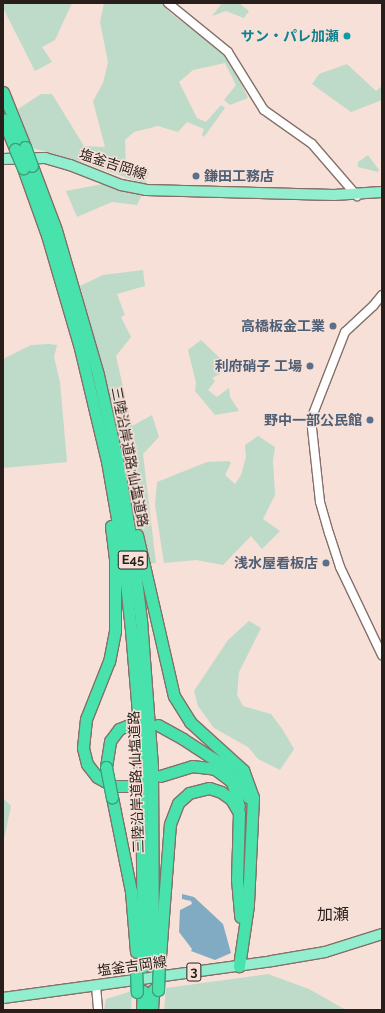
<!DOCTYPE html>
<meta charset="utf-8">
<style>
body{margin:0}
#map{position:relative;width:385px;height:1013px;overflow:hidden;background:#f7e0d7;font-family:Raleway,"Noto Sans JP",sans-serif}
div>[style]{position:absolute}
.green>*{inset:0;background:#bedac9}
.water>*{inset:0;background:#80abc3}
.roads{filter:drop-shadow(1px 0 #847068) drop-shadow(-1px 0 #847068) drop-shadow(0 1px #847068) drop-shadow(0 -1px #847068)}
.tertiary>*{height:8px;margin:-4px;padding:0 4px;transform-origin:4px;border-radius:4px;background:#fff}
.primary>*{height:10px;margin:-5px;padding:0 5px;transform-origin:5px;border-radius:5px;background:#91eece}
.motorway>*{height:11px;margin:-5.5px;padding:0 5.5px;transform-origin:5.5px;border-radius:5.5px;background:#48e3ad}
.bridges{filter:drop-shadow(1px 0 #3d9e7a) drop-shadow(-1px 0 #3d9e7a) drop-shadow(0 1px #3d9e7a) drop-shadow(0 -1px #3d9e7a)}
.motorway-bridge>*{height:11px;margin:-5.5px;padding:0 5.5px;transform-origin:5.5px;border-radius:5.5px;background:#48e3ad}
.dots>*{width:11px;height:11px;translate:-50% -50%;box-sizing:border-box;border:2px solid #f7e0d7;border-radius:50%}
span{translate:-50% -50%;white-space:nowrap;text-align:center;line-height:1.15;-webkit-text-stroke:3px #f7e0d7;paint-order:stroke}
.shield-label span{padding:1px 3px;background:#f7e0d7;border:1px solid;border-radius:3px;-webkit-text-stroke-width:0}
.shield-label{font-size:13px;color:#281f1c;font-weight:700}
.culture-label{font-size:14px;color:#0d838f;font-weight:700}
.right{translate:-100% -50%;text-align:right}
.street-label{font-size:14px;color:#281f1c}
.service-label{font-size:14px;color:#4e5e75;font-weight:700}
.left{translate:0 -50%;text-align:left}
.quarter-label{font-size:16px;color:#281f1c}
.frame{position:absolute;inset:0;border:4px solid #281f1c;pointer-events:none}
</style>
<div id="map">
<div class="green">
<div style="clip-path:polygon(3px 3px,72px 3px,55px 40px,42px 47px,52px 62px,35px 71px,3px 8px)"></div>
<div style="clip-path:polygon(104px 3px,162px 3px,169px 12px,229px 57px,248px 98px,230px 105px,224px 100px,236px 85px,225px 63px,193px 70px,179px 82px,197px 118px,206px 122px,221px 105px,225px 108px,204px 137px,202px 135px,204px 129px,187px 122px,178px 132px,158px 126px,134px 132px,125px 140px,126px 167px,149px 172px,145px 184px,79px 161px,32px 148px,18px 109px,41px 94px,52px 94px,84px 146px,105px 147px,93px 101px,103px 83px,108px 62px,100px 22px)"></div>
<div style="clip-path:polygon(222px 3px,239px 3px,249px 11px,244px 18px,226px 11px,212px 16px)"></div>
<div style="clip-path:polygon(347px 64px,376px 91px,382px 86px,382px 100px,351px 112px,312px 84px,319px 74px)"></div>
<div style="clip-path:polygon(368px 155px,379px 170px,378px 172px,358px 167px,358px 162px)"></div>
<div style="clip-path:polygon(108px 183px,143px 193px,137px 205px,112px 202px,77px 217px,66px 191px)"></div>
<div style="clip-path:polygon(143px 270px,145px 286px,117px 294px,125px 315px,121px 317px,131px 337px,116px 356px,132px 426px,152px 415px,159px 437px,143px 454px,156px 563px,146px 564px,117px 427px,80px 286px,103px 275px)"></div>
<div style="clip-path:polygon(201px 340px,226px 364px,220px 374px,212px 378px,215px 381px,208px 390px,217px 397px,229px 388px,230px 397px,239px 411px,215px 415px,195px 391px,196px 383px,188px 350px)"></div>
<div style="clip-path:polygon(49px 344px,57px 345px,54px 357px,60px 382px,67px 462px,3px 468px,3px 359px,31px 345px)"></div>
<div style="clip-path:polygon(258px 436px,275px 447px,273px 461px,275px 495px,263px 519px,280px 531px,262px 549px,251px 536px,223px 565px,196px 560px,164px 563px,155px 505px,157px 482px,207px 462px,229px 461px,231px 463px,225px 475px,235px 484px,241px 475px,246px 457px,245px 445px)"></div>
<div style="clip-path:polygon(249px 621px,261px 628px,239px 672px,237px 695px,243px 706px,271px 714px,283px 730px,294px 749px,280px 770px,258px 759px,248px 747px,214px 728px,198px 706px,194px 691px,228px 640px)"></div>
<div style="clip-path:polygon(3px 798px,11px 806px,3px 844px)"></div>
<div style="clip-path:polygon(268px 974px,309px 989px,346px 1010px,164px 1010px,166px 988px)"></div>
<div style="clip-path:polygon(132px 991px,131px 1010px,104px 1010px,106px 999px)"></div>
</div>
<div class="water">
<div style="clip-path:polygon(182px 894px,194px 897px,223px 924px,231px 953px,215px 960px,191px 951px,192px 949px,179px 932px,180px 910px,192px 904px,191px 901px,182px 899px)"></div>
</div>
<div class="roads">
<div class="tertiary">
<div style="left:168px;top:3px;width:77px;rotate:39.2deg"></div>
<div style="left:228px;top:52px;width:68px;rotate:58.2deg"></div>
<div style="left:264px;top:110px;width:59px;rotate:35.3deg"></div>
<div style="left:312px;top:144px;width:69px;rotate:49.1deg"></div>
<div style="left:382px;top:295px;width:14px;rotate:129deg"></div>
<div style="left:373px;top:306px;width:38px;rotate:137deg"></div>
<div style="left:345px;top:332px;width:93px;rotate:111.3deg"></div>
<div style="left:311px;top:419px;width:83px;rotate:83.8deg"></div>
<div style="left:320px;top:502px;width:32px;rotate:74deg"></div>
<div style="left:329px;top:533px;width:36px;rotate:72deg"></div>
<div style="left:340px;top:567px;width:98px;rotate:64.5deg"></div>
<div style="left:96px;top:986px;width:24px;rotate:85deg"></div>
</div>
<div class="primary">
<div style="left:3px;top:159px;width:42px;rotate:-1.4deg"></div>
<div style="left:45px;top:158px;width:26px;rotate:16deg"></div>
<div style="left:70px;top:165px;width:55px;rotate:21.4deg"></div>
<div style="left:121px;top:185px;width:25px;rotate:11deg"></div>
<div style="left:146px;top:190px;width:188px;rotate:1.5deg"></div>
<div style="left:334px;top:195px;width:48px;rotate:-3.6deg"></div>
<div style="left:3px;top:998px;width:272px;rotate:-7.8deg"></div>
<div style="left:272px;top:961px;width:54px;rotate:-9.6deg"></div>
<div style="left:325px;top:952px;width:60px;rotate:-17.5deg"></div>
</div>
<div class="motorway">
<div style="left:3px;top:92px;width:59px;rotate:68.2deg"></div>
<div style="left:3px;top:119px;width:32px;rotate:68deg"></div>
<div style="left:32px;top:166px;width:68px;rotate:69.4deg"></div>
<div style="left:56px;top:230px;width:151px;rotate:73.8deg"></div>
<div style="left:98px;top:375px;width:86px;rotate:77.3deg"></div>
<div style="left:117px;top:459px;width:88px;rotate:80.2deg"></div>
<div style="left:132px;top:546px;width:75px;rotate:83.1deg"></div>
<div style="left:141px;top:620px;width:146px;rotate:85.7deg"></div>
<div style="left:152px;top:766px;width:201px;rotate:89.7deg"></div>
<div style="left:23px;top:168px;width:71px;rotate:70.3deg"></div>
<div style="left:47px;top:235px;width:118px;rotate:73.7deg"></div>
<div style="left:80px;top:348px;width:116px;rotate:76.6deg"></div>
<div style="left:107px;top:461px;width:87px;rotate:80.1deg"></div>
<div style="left:122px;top:547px;width:83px;rotate:83.8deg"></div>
<div style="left:131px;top:630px;width:119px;rotate:85.2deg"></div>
<div style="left:141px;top:749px;width:218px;rotate:89.5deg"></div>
<div style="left:111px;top:526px;width:34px;rotate:83deg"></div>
<div style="left:115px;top:560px;width:71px;rotate:90deg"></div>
<div style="left:115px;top:631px;width:31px;rotate:101deg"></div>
<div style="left:109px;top:661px;width:62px;rotate:111.6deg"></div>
<div style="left:86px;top:719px;width:29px;rotate:96deg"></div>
<div style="left:83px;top:748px;width:16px;rotate:76deg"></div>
<div style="left:87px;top:764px;width:16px;rotate:52deg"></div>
<div style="left:97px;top:777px;width:18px;rotate:29deg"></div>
<div style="left:113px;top:786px;width:20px"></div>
<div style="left:137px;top:535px;width:165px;rotate:77.1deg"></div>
<div style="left:174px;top:696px;width:31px;rotate:58deg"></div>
<div style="left:190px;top:722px;width:72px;rotate:42.2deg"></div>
<div style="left:243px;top:770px;width:29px;rotate:70deg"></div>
<div style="left:253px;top:797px;width:108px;rotate:92.7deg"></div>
<div style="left:248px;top:905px;width:62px;rotate:98.4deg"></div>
<div style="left:158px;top:725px;width:29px;rotate:29deg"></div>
<div style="left:183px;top:739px;width:48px;rotate:33deg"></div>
<div style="left:223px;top:765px;width:26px;rotate:47deg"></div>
<div style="left:241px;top:784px;width:15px;rotate:62deg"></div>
<div style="left:106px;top:767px;width:26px;rotate:-81deg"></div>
<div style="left:110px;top:741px;width:15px;rotate:-53deg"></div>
<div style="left:119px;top:729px;width:16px;rotate:-22deg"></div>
<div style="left:160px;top:776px;width:34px;rotate:-17deg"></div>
<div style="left:192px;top:766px;width:23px;rotate:7deg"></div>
<div style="left:215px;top:769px;width:21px;rotate:37deg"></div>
<div style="left:232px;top:782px;width:25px;rotate:74deg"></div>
<div style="left:112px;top:797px;width:96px;rotate:78.6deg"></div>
<div style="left:131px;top:891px;width:61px;rotate:85.3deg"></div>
<div style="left:160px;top:956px;width:132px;rotate:-85.7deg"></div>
<div style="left:170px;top:824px;width:22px;rotate:-69deg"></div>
<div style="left:178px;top:803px;width:15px;rotate:-42deg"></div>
<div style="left:189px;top:793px;width:21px;rotate:-14deg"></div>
<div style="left:209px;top:788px;width:13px;rotate:18deg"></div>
<div style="left:221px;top:792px;width:12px;rotate:35deg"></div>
<div style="left:231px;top:799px;width:16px;rotate:60deg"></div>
<div style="left:239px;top:813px;width:66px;rotate:91.7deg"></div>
<div style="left:237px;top:879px;width:38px;rotate:85deg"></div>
<div style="left:142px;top:1010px;width:19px;rotate:-87deg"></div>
<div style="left:152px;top:1010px;width:20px;rotate:-87deg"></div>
</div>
</div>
<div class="bridges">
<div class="motorway-bridge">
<div style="left:25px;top:147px;width:20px;rotate:70deg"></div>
<div style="left:15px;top:149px;width:21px;rotate:67deg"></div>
<div style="left:106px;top:767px;width:31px;rotate:79deg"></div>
<div style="left:136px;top:968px;width:24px;rotate:88deg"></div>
<div style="left:158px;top:990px;width:23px;rotate:-88deg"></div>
</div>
</div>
<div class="dots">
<div style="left:347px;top:36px;background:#0f9aa8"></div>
<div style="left:196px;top:176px;background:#5c6f8a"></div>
<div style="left:333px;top:326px;background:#5c6f8a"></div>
<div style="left:310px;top:366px;background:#5c6f8a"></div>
<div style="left:370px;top:420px;background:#5c6f8a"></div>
<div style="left:326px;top:563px;background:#5c6f8a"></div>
</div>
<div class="shield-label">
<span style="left:133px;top:560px">E45</span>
<span style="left:194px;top:972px">3</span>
</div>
<div class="culture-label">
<span class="right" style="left:339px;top:36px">サン・パレ加瀬</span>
</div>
<div class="street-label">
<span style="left:113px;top:164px;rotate:18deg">塩釜吉岡線</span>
<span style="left:130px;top:457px;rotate:79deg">三陸沿岸道路;仙塩道路</span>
<span style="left:136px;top:782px;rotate:-92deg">三陸沿岸道路;仙塩道路</span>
<span style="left:132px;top:966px;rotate:-8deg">塩釜吉岡線</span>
</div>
<div class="service-label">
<span class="left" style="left:204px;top:176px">鎌田工務店</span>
<span class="right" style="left:325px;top:326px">高橋板金工業</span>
<span class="right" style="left:302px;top:366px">利府硝子 工場</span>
<span class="right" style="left:362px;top:420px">野中一部公民館</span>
<span class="right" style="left:318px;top:563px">浅水屋看板店</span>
</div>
<div class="quarter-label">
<span style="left:333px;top:915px">加瀬</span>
</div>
<div class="frame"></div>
</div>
